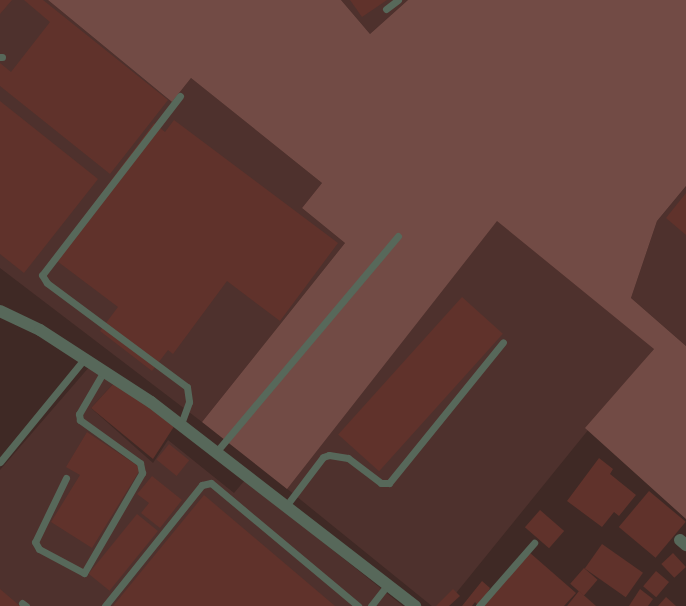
<!DOCTYPE html>
<style>
body{margin:0}
#map{position:relative;width:686px;height:606px;overflow:hidden;background:#3f2925;font-family:"Varela Round",sans-serif}
div>[style]{position:absolute}
.built>*{inset:0;background:#4e312d;transform-origin:0 0}
.green>*{inset:0;background:#724b45}
.building>*{inset:0;background:#60322b;transform-origin:0 0}
.service>*{height:7px;margin:-3.5px;padding:0 3.5px;transform-origin:3.5px;border-radius:3.5px;background:#57685a}
.minor>*{height:12px;margin:-6px;padding:0 6px;transform-origin:6px;border-radius:6px;background:#57685a}
.tertiary>*{height:12px;margin:-6px;padding:0 6px;transform-origin:6px;border-radius:6px;background:#57685a}
span{translate:-50% -50%;white-space:nowrap;text-align:center;line-height:1.15;-webkit-text-stroke:5px #341f1c;paint-order:stroke}
</style>
<div id="map">
<div class="built">
<div style="clip-path:polygon(0 0,48px 0,172px 102px,191px 78px,322px 183px,302px 208px,345px 243px,202px 422px,0 268px)"></div>
<div style="clip-path:polygon(341px 0,408px 0,370px 34px)"></div>
<div style="clip-path:polygon(686px 186px,686px 346px,631px 298px,657px 221px)"></div>
<div style="left:497px;top:220px;width:203px;height:341px;rotate:39deg"></div>
<div style="clip-path:polygon(90px 366px,114px 383px,91px 408px,153px 463px,168px 440px,234px 493px,245px 480px,403px 606px,0 606px,0 470px)"></div>
</div>
<div class="green">
<div style="clip-path:polygon(48px 0,341px 0,370px 34px,408px 0,686px 0,686px 186px,657px 221px,631px 298px,686px 346px,686px 519px,585px 428px,654px 349px,497px 221px,287px 489px,202px 422px,345px 243px,302px 208px,322px 183px,191px 78px,172px 102px)"></div>
</div>
<div class="building">
<div style="clip-path:polygon(0 0,12px 0,0 14px)"></div>
<div style="clip-path:polygon(24px 0,43px 0,168px 100px,110px 174px,0 86px,0 63px,11px 72px,50px 22px)"></div>
<div style="clip-path:polygon(350px 0,387px 0,362px 17px)"></div>
<div style="clip-path:polygon(0 101px,98px 179px,24px 273px,0 254px)"></div>
<div style="clip-path:polygon(174px 120px,338px 243px,280px 321px,227px 281px,173px 354px,168px 350px,152px 371px,100px 331px,118px 307px,53px 258px,154px 123px,165px 132px)"></div>
<div style="clip-path:polygon(686px 193px,686px 235px,666px 218px)"></div>
<div style="left:462px;top:297px;width:55px;height:185px;rotate:42deg"></div>
<div style="clip-path:polygon(114px 383px,175px 425px,153px 459px,91px 408px)"></div>
<div style="clip-path:polygon(87px 432px,141px 468px,92px 548px,51px 522px,80px 475px,66px 467px)"></div>
<div style="left:169px;top:444px;width:26px;height:20px;rotate:39deg"></div>
<div style="clip-path:polygon(599px 458px,613px 469px,610px 474px,636px 495px,619px 516px,614px 512px,602px 527px,567px 501px)"></div>
<div style="clip-path:polygon(152px 476px,182px 500px,160px 528px,141px 513px,149px 503px,137px 494px)"></div>
<div style="left:649px;top:491px;width:48px;height:47px;rotate:40deg"></div>
<div style="clip-path:polygon(204px 495px,335px 606px,113px 606px)"></div>
<div style="left:540px;top:510px;width:32px;height:23px;rotate:41deg"></div>
<div style="left:137px;top:514px;width:27px;height:77px;rotate:39deg"></div>
<div style="left:602px;top:544px;width:50px;height:30px;rotate:35deg"></div>
<div style="clip-path:polygon(529px 552px,576px 593px,564px 606px,482px 606px)"></div>
<div style="left:673px;top:553px;width:19px;height:16px;rotate:47deg"></div>
<div style="left:584px;top:568px;width:18px;height:21px;rotate:41deg"></div>
<div style="left:656px;top:571px;width:17px;height:20px;rotate:40deg"></div>
<div style="clip-path:polygon(482px 581px,490px 588px,485px 597px,478px 605px,475px 602px,472px 606px,462px 606px)"></div>
<div style="clip-path:polygon(0 589px,20px 606px,0 606px)"></div>
<div style="clip-path:polygon(453px 589px,460px 596px,449px 606px,436px 606px)"></div>
<div style="clip-path:polygon(640px 589px,653px 599px,648px 606px,629px 606px)"></div>
<div style="clip-path:polygon(579px 591px,596px 606px,567px 606px)"></div>
<div style="clip-path:polygon(666px 597px,676px 606px,658px 606px)"></div>
</div>
<div class="service">
<div style="left:386px;top:9px;width:15px;rotate:-37deg"></div>
<div style="left:0;top:57px;width:2px"></div>
<div style="left:180px;top:96px;width:226px;rotate:127.6deg"></div>
<div style="left:42px;top:275px;width:9px;rotate:58deg"></div>
<div style="left:47px;top:283px;width:174px;rotate:36.6deg"></div>
<div style="left:187px;top:387px;width:15px;rotate:82deg"></div>
<div style="left:189px;top:402px;width:23px;rotate:110deg"></div>
<div style="left:217px;top:451px;width:281px;rotate:-49.9deg"></div>
<div style="left:0;top:462px;width:134px;rotate:-50.7deg"></div>
<div style="left:66px;top:478px;width:71px;rotate:115.8deg"></div>
<div style="left:35px;top:542px;width:8px;rotate:60deg"></div>
<div style="left:39px;top:549px;width:51px;rotate:28.1deg"></div>
<div style="left:84px;top:573px;width:116px;rotate:-59.9deg"></div>
<div style="left:142px;top:473px;width:10px;rotate:-101deg"></div>
<div style="left:140px;top:463px;width:74px;rotate:-144.4deg"></div>
<div style="left:80px;top:420px;width:6px;rotate:-99deg"></div>
<div style="left:79px;top:414px;width:50px;rotate:-59.8deg"></div>
<div style="left:286px;top:506px;width:61px;rotate:-52.9deg"></div>
<div style="left:323px;top:457px;width:6px;rotate:-18deg"></div>
<div style="left:329px;top:455px;width:19px;rotate:9deg"></div>
<div style="left:348px;top:458px;width:41px;rotate:37.1deg"></div>
<div style="left:381px;top:483px;width:8px"></div>
<div style="left:389px;top:483px;width:181px;rotate:-51deg"></div>
<div style="left:22px;top:603px;width:5px;rotate:37deg"></div>
<div style="left:105px;top:606px;width:155px;rotate:-51.3deg"></div>
<div style="left:202px;top:485px;width:9px;rotate:-13deg"></div>
<div style="left:211px;top:483px;width:192px;rotate:39.9deg"></div>
<div style="left:371px;top:606px;width:28px;rotate:-52deg"></div>
<div style="left:479px;top:606px;width:84px;rotate:-48.9deg"></div>
</div>
<div class="minor">
<div style="left:680px;top:540px;width:8px;rotate:40deg"></div>
</div>
<div class="tertiary">
<div style="left:0;top:311px;width:44px;rotate:25.4deg"></div>
<div style="left:40px;top:330px;width:132px;rotate:33deg"></div>
<div style="left:151px;top:402px;width:334px;rotate:37.7deg"></div>
</div>
</div>
